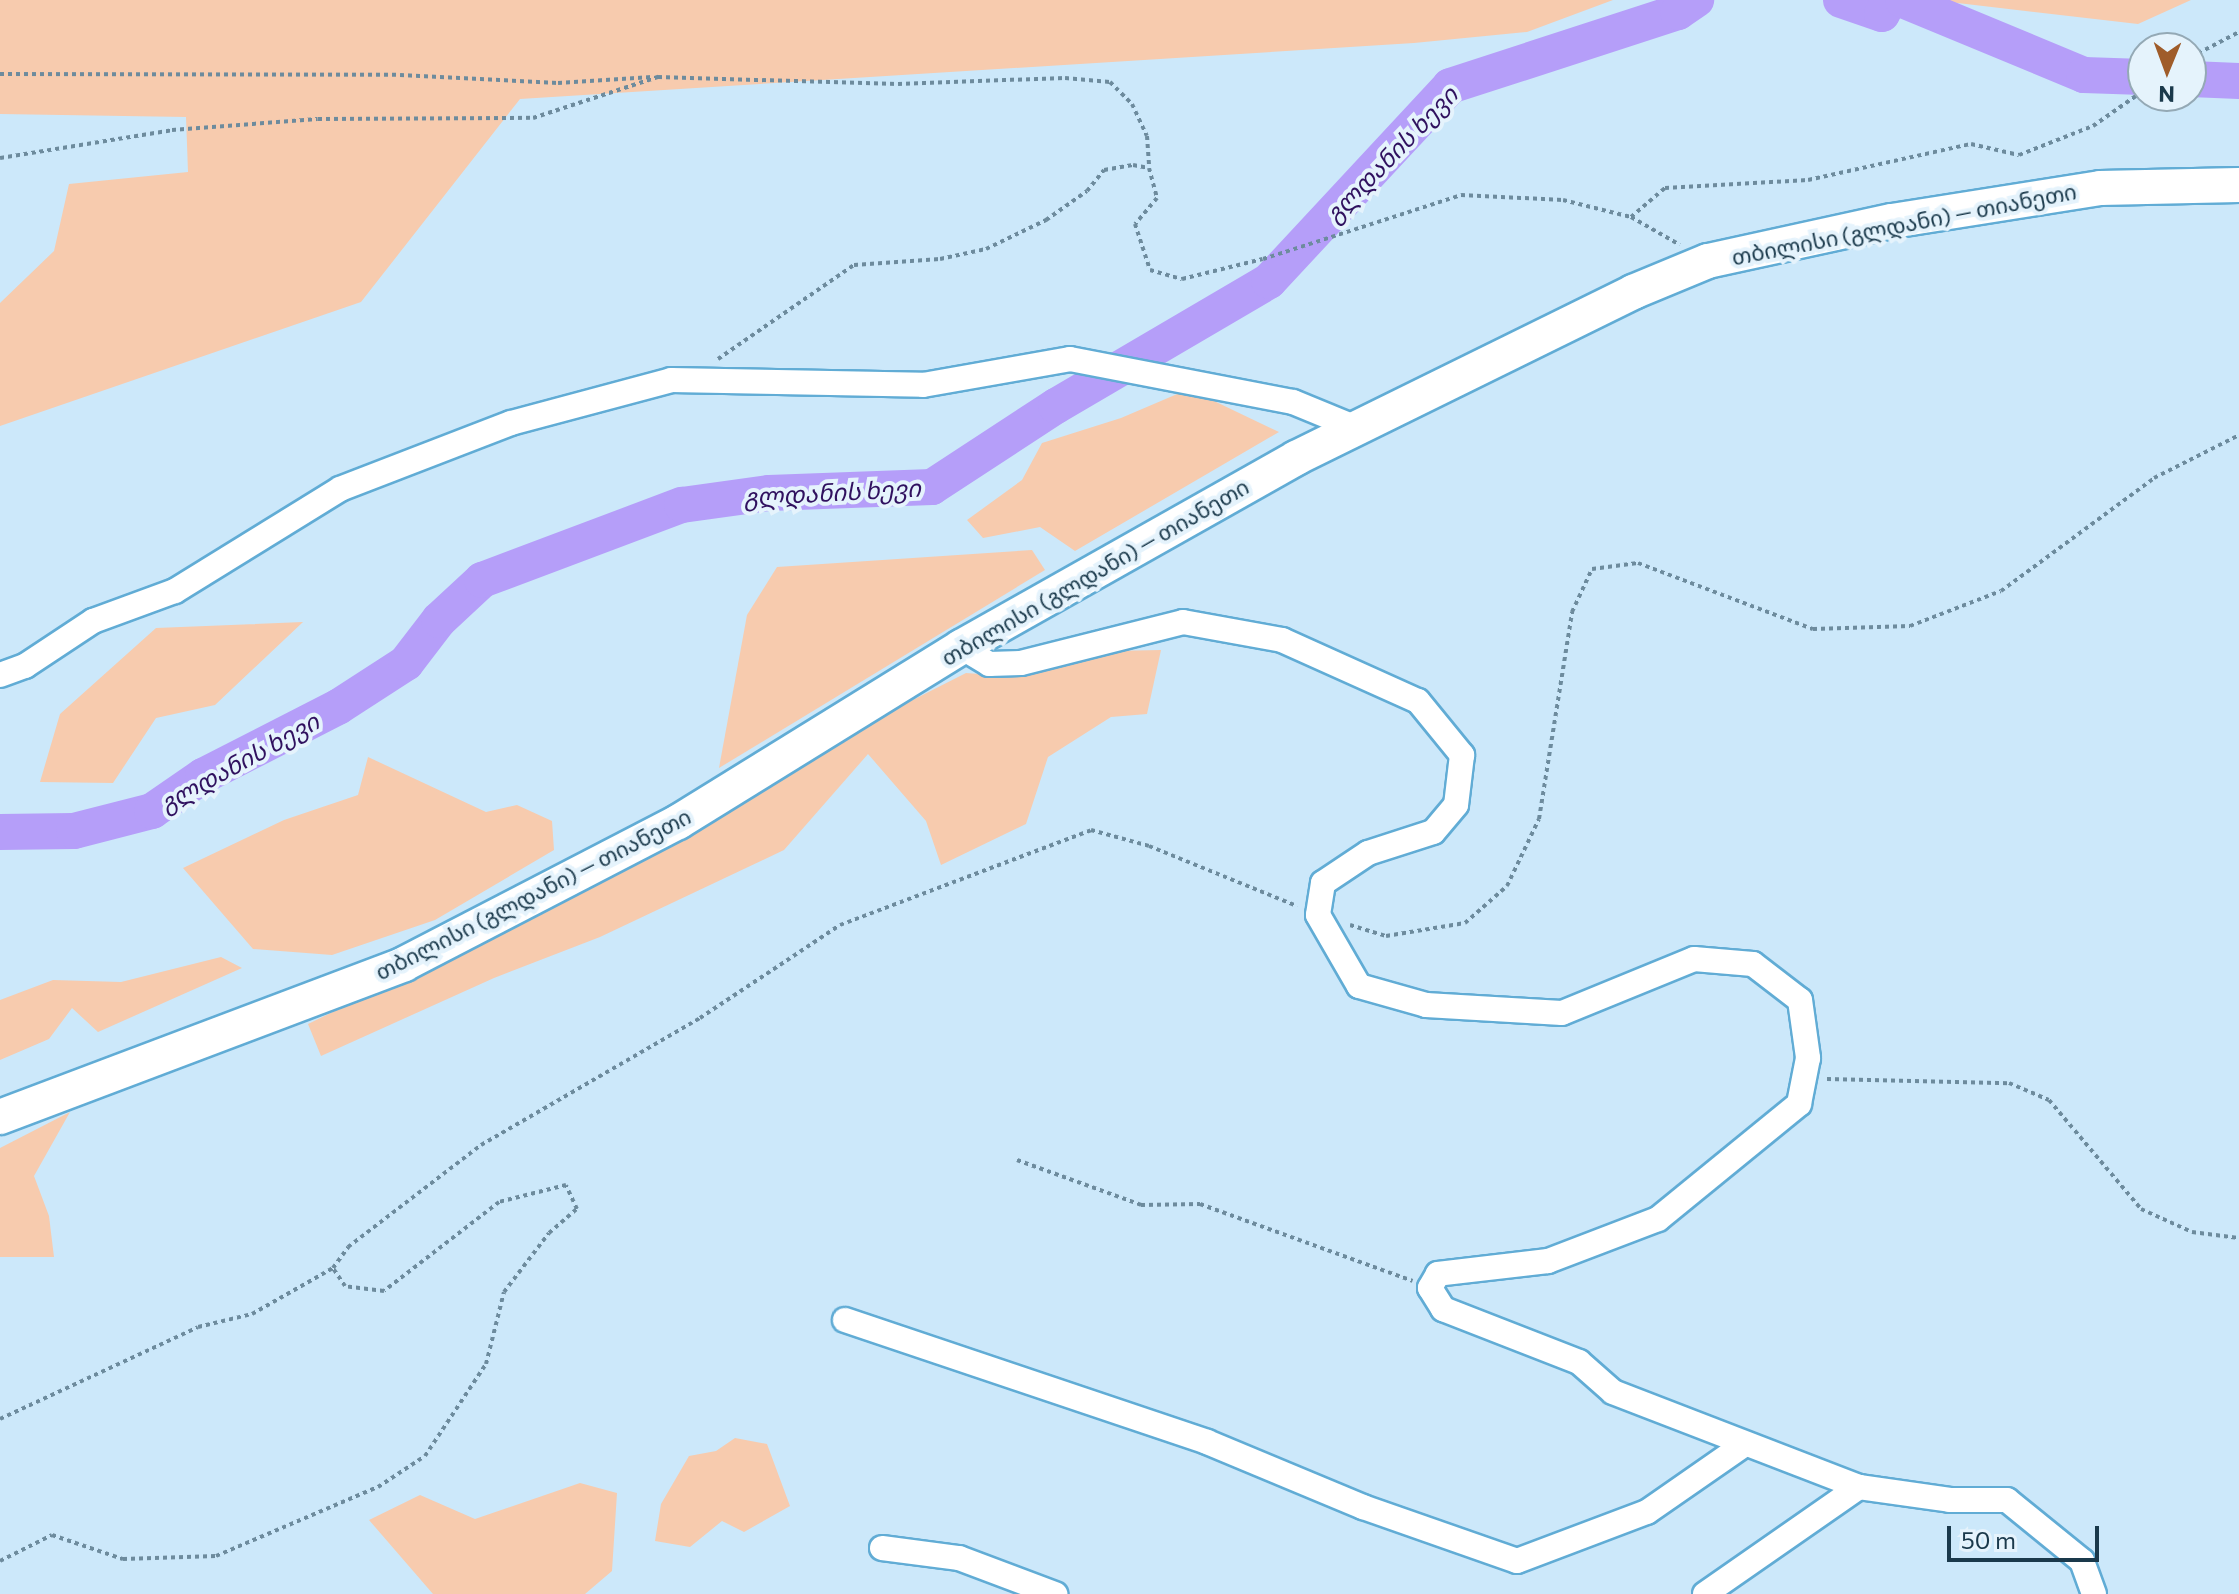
<!DOCTYPE html>
<meta charset="utf-8">
<style>
body{margin:0}
#map{position:relative;width:2239px;height:1594px;overflow:hidden;background:#cce8fa;font-family:Commissioner,"Noto Sans Georgian",sans-serif}
div>[style]{position:absolute}
.green>*{inset:0;background:#f7cbae}
.river>*{height:36px;margin:-18px;padding:0 18px;transform-origin:18px;border-radius:18px;background:#b59ef9}
.path>*{height:4px;margin-top:-2px;transform-origin:0;background:repeating-linear-gradient(90deg,#6d8b9d 0 4px,transparent 0 8px)}
.roads{filter:drop-shadow(2px 0 #61acd5) drop-shadow(-2px 0 #61acd5) drop-shadow(0 2px #61acd5) drop-shadow(0 -2px #61acd5)}
.minor>*{height:24px;margin:-12px;padding:0 12px;transform-origin:12px;border-radius:12px;background:#fff}
.secondary>*{height:34px;margin:-17px;padding:0 17px;transform-origin:17px;border-radius:17px;background:#fff}
span{translate:-50% -50%;white-space:nowrap;text-align:center;line-height:1.15;-webkit-text-stroke:8px #e5f3fc;paint-order:stroke}
.street-label{font-size:22px;color:#1a394b}
.water-label{font-size:24px;color:#30115f;font-style:italic}
.north{position:absolute;left:2127px;top:32px;width:80px;height:80px;box-sizing:border-box;background:#e5f3fc;border:2px solid #94a9b5;border-radius:50%;rotate:181deg;font-size:22px;font-weight:700;line-height:32px;text-align:center;color:#1a394b}
.north::after{content:'';display:block;margin:auto;width:28px;height:36px;background:#9f5c2a;clip-path:polygon(50% 0,100% 100%,50% 72%,0 100%)}
.scale{position:absolute;left:1947px;top:1526px;width:152px;height:36px;box-sizing:border-box;border:4px solid #1a394b;border-top:0;padding-left:10px;font-size:24px;line-height:28px;white-space:nowrap;color:#1a394b;-webkit-text-stroke:6px #e5f3fc;paint-order:stroke}
</style>
<div id="map">
<div class="green">
<div style="clip-path:polygon(0 0,1613px 0,1527px 32px,1414px 43px,520px 99px,361px 302px,0 426px,0 303px,54px 251px,69px 184px,188px 172px,186px 117px,0 114px)"></div>
<div style="clip-path:polygon(1932px 0,2191px 0,2138px 24px)"></div>
<div style="clip-path:polygon(1189px 389px,1279px 432px,1075px 551px,1040px 527px,983px 538px,967px 520px,1022px 480px,1042px 443px,1121px 418px)"></div>
<div style="clip-path:polygon(1032px 550px,1045px 570px,719px 768px,747px 615px,777px 567px)"></div>
<div style="clip-path:polygon(303px 622px,215px 705px,156px 718px,113px 783px,40px 782px,60px 714px,156px 628px)"></div>
<div style="clip-path:polygon(1161px 650px,1147px 714px,1111px 717px,1048px 757px,1026px 824px,941px 865px,926px 821px,868px 754px,784px 850px,600px 937px,494px 978px,321px 1056px,308px 1024px,590px 887px,834px 740px,966px 673px,1019px 677px,1112px 651px)"></div>
<div style="clip-path:polygon(368px 757px,486px 812px,517px 805px,552px 821px,554px 850px,435px 920px,332px 955px,253px 949px,183px 868px,284px 820px,358px 795px)"></div>
<div style="clip-path:polygon(221px 957px,242px 968px,98px 1032px,72px 1008px,49px 1039px,0 1060px,0 1000px,53px 980px,121px 982px)"></div>
<div style="clip-path:polygon(70px 1112px,34px 1176px,49px 1216px,54px 1257px,0 1257px,0 1148px)"></div>
<div style="clip-path:polygon(735px 1438px,767px 1444px,790px 1506px,744px 1532px,722px 1521px,690px 1547px,655px 1541px,661px 1504px,689px 1456px,716px 1451px)"></div>
<div style="clip-path:polygon(580px 1483px,617px 1493px,612px 1571px,585px 1594px,433px 1594px,369px 1520px,420px 1495px,475px 1519px)"></div>
</div>
<div class="river">
<div style="left:1841px;top:0;width:43px;rotate:18.9deg"></div>
<div style="left:1882px;top:14px;width:16px;rotate:-63deg"></div>
<div style="left:1903px;top:0;width:196px;rotate:22.5deg"></div>
<div style="left:2084px;top:75px;width:59px;rotate:1.9deg"></div>
<div style="left:2191px;top:79px;width:48px;rotate:2.4deg"></div>
<div style="left:0;top:832px;width:74px;rotate:-0.8deg"></div>
<div style="left:74px;top:831px;width:81px;rotate:-14.4deg"></div>
<div style="left:152px;top:811px;width:62px;rotate:-34.5deg"></div>
<div style="left:203px;top:776px;width:152px;rotate:-27.1deg"></div>
<div style="left:338px;top:707px;width:81px;rotate:-32.9deg"></div>
<div style="left:406px;top:663px;width:54px;rotate:-52.5deg"></div>
<div style="left:439px;top:620px;width:59px;rotate:-42.9deg"></div>
<div style="left:482px;top:580px;width:214px;rotate:-20.6deg"></div>
<div style="left:682px;top:505px;width:88px;rotate:-7.9deg"></div>
<div style="left:769px;top:493px;width:163px;rotate:-2.1deg"></div>
<div style="left:932px;top:487px;width:148px;rotate:-33.2deg"></div>
<div style="left:1056px;top:406px;width:247px;rotate:-30.4deg"></div>
<div style="left:1269px;top:281px;width:266px;rotate:-47.1deg"></div>
<div style="left:1450px;top:86px;width:240px;rotate:-18deg"></div>
<div style="left:1678px;top:12px;width:22px;rotate:-34deg"></div>
</div>
<div class="path">
<div style="left:2191px;top:57px;width:54px;rotate:-27.5deg"></div>
<div style="left:0;top:74px;width:400px;rotate:0.1deg"></div>
<div style="left:400px;top:75px;width:158px;rotate:2.9deg"></div>
<div style="left:558px;top:83px;width:94px;rotate:-3.7deg"></div>
<div style="left:0;top:158px;width:174px;rotate:-9.2deg"></div>
<div style="left:172px;top:130px;width:146px;rotate:-4.3deg"></div>
<div style="left:318px;top:119px;width:215px;rotate:-0.3deg"></div>
<div style="left:533px;top:118px;width:132px;rotate:-18.2deg"></div>
<div style="left:658px;top:77px;width:240px;rotate:1.7deg"></div>
<div style="left:898px;top:84px;width:167px;rotate:-2.1deg"></div>
<div style="left:1065px;top:78px;width:45px;rotate:5.1deg"></div>
<div style="left:1110px;top:82px;width:31px;rotate:45deg"></div>
<div style="left:1132px;top:104px;width:35px;rotate:65deg"></div>
<div style="left:1147px;top:136px;width:32px;rotate:86deg"></div>
<div style="left:1631px;top:217px;width:45px;rotate:-40.5deg"></div>
<div style="left:1665px;top:188px;width:143px;rotate:-3.2deg"></div>
<div style="left:1808px;top:180px;width:167px;rotate:-12.5deg"></div>
<div style="left:1971px;top:144px;width:49px;rotate:12.9deg"></div>
<div style="left:2019px;top:155px;width:79px;rotate:-21.4deg"></div>
<div style="left:2093px;top:126px;width:61px;rotate:-35deg"></div>
<div style="left:718px;top:359px;width:165px;rotate:-34.7deg"></div>
<div style="left:854px;top:265px;width:86px;rotate:-4deg"></div>
<div style="left:940px;top:259px;width:47px;rotate:-12.3deg"></div>
<div style="left:986px;top:249px;width:67px;rotate:-25.8deg"></div>
<div style="left:1046px;top:220px;width:50px;rotate:-35.3deg"></div>
<div style="left:1087px;top:191px;width:27px;rotate:-51deg"></div>
<div style="left:1104px;top:170px;width:29px;rotate:-10deg"></div>
<div style="left:1133px;top:165px;width:16px;rotate:11deg"></div>
<div style="left:1149px;top:168px;width:31px;rotate:75deg"></div>
<div style="left:1157px;top:198px;width:34px;rotate:130deg"></div>
<div style="left:1135px;top:224px;width:48px;rotate:71.9deg"></div>
<div style="left:1150px;top:270px;width:33px;rotate:16deg"></div>
<div style="left:1182px;top:279px;width:83px;rotate:-13.9deg"></div>
<div style="left:1263px;top:259px;width:208px;rotate:-17.9deg"></div>
<div style="left:1461px;top:195px;width:102px;rotate:2.8deg"></div>
<div style="left:1563px;top:200px;width:70px;rotate:14deg"></div>
<div style="left:1631px;top:217px;width:56px;rotate:29.7deg"></div>
<div style="left:1350px;top:925px;width:38px;rotate:17deg"></div>
<div style="left:1386px;top:936px;width:80px;rotate:-9.3deg"></div>
<div style="left:1465px;top:923px;width:56px;rotate:-41.4deg"></div>
<div style="left:1507px;top:886px;width:74px;rotate:-64.5deg"></div>
<div style="left:1539px;top:819px;width:210px;rotate:-80.9deg"></div>
<div style="left:1572px;top:612px;width:47px;rotate:-65.1deg"></div>
<div style="left:1592px;top:569px;width:46px;rotate:-7.4deg"></div>
<div style="left:1638px;top:563px;width:187px;rotate:20.7deg"></div>
<div style="left:1813px;top:629px;width:97px;rotate:-1.8deg"></div>
<div style="left:1910px;top:626px;width:97px;rotate:-21deg"></div>
<div style="left:2001px;top:591px;width:190px;rotate:-36.4deg"></div>
<div style="left:2154px;top:478px;width:95px;rotate:-26.8deg"></div>
<div style="left:1827px;top:1079px;width:182px;rotate:1.3deg"></div>
<div style="left:2009px;top:1083px;width:43px;rotate:23deg"></div>
<div style="left:2049px;top:1100px;width:143px;rotate:49.8deg"></div>
<div style="left:2141px;top:1209px;width:56px;rotate:24.3deg"></div>
<div style="left:2192px;top:1232px;width:47px;rotate:7.3deg"></div>
<div style="left:1017px;top:1160px;width:132px;rotate:19.9deg"></div>
<div style="left:1141px;top:1205px;width:59px;rotate:-1deg"></div>
<div style="left:1200px;top:1204px;width:226px;rotate:19.9deg"></div>
<div style="left:0;top:1419px;width:218px;rotate:-24.9deg"></div>
<div style="left:198px;top:1327px;width:56px;rotate:-13.5deg"></div>
<div style="left:252px;top:1314px;width:93px;rotate:-29.6deg"></div>
<div style="left:0;top:1561px;width:58px;rotate:-26.6deg"></div>
<div style="left:52px;top:1535px;width:75px;rotate:18.7deg"></div>
<div style="left:123px;top:1559px;width:93px;rotate:-1.8deg"></div>
<div style="left:216px;top:1556px;width:176px;rotate:-23.1deg"></div>
<div style="left:378px;top:1487px;width:56px;rotate:-33.4deg"></div>
<div style="left:425px;top:1456px;width:110px;rotate:-56.5deg"></div>
<div style="left:486px;top:1364px;width:74px;rotate:-76deg"></div>
<div style="left:504px;top:1292px;width:74px;rotate:-52.7deg"></div>
<div style="left:549px;top:1233px;width:37px;rotate:-41deg"></div>
<div style="left:577px;top:1209px;width:26px;rotate:-115deg"></div>
<div style="left:566px;top:1185px;width:69px;rotate:165.8deg"></div>
<div style="left:499px;top:1202px;width:145px;rotate:142.3deg"></div>
<div style="left:384px;top:1291px;width:39px;rotate:-173deg"></div>
<div style="left:345px;top:1286px;width:22px;rotate:-124deg"></div>
<div style="left:333px;top:1268px;width:26px;rotate:-54deg"></div>
<div style="left:348px;top:1247px;width:168px;rotate:-37.5deg"></div>
<div style="left:481px;top:1145px;width:253px;rotate:-30.1deg"></div>
<div style="left:700px;top:1018px;width:168px;rotate:-33.6deg"></div>
<div style="left:840px;top:925px;width:268px;rotate:-20.7deg"></div>
<div style="left:1091px;top:830px;width:60px;rotate:15.4deg"></div>
<div style="left:1149px;top:846px;width:160px;rotate:22.1deg"></div>
</div>
<div class="roads">
<div class="minor">
<div style="left:961px;top:647px;width:33px;rotate:31deg"></div>
<div style="left:989px;top:664px;width:32px;rotate:-2deg"></div>
<div style="left:1021px;top:663px;width:167px;rotate:-14.2deg"></div>
<div style="left:1183px;top:622px;width:101px;rotate:10.3deg"></div>
<div style="left:1282px;top:640px;width:149px;rotate:24.2deg"></div>
<div style="left:1418px;top:701px;width:70px;rotate:50.8deg"></div>
<div style="left:1462px;top:755px;width:50px;rotate:96.8deg"></div>
<div style="left:1456px;top:805px;width:35px;rotate:130deg"></div>
<div style="left:1433px;top:832px;width:68px;rotate:162.1deg"></div>
<div style="left:1368px;top:853px;width:54px;rotate:146.3deg"></div>
<div style="left:1323px;top:883px;width:32px;rotate:99deg"></div>
<div style="left:1318px;top:915px;width:82px;rotate:60deg"></div>
<div style="left:1359px;top:986px;width:70px;rotate:15.8deg"></div>
<div style="left:1426px;top:1005px;width:136px;rotate:3.4deg"></div>
<div style="left:1562px;top:1013px;width:143px;rotate:-22.2deg"></div>
<div style="left:1694px;top:959px;width:59px;rotate:4.8deg"></div>
<div style="left:1753px;top:964px;width:59px;rotate:37.5deg"></div>
<div style="left:1800px;top:1000px;width:59px;rotate:82.1deg"></div>
<div style="left:1808px;top:1058px;width:47px;rotate:101.1deg"></div>
<div style="left:1799px;top:1104px;width:182px;rotate:140.8deg"></div>
<div style="left:1658px;top:1219px;width:118px;rotate:159.1deg"></div>
<div style="left:1548px;top:1261px;width:111px;rotate:173.3deg"></div>
<div style="left:1438px;top:1274px;width:16px;rotate:120deg"></div>
<div style="left:1430px;top:1288px;width:25px;rotate:58deg"></div>
<div style="left:1443px;top:1309px;width:146px;rotate:21.3deg"></div>
<div style="left:1579px;top:1362px;width:45px;rotate:41.4deg"></div>
<div style="left:1613px;top:1392px;width:264px;rotate:21.1deg"></div>
<div style="left:0;top:675px;width:27px;rotate:-20deg"></div>
<div style="left:25px;top:666px;width:82px;rotate:-33.5deg"></div>
<div style="left:93px;top:621px;width:87px;rotate:-20.1deg"></div>
<div style="left:175px;top:591px;width:194px;rotate:-31.7deg"></div>
<div style="left:340px;top:489px;width:183px;rotate:-21.1deg"></div>
<div style="left:511px;top:423px;width:166px;rotate:-15deg"></div>
<div style="left:671px;top:380px;width:252px;rotate:1.1deg"></div>
<div style="left:923px;top:385px;width:149px;rotate:-10deg"></div>
<div style="left:1070px;top:359px;width:227px;rotate:10.9deg"></div>
<div style="left:1293px;top:402px;width:66px;rotate:22.3deg"></div>
<div style="left:845px;top:1320px;width:382px;rotate:18.6deg"></div>
<div style="left:1207px;top:1442px;width:169px;rotate:22.6deg"></div>
<div style="left:1363px;top:1507px;width:163px;rotate:19.3deg"></div>
<div style="left:1517px;top:1561px;width:139px;rotate:-20.7deg"></div>
<div style="left:1647px;top:1512px;width:116px;rotate:-34.8deg"></div>
<div style="left:882px;top:1548px;width:78px;rotate:7.4deg"></div>
<div style="left:959px;top:1558px;width:103px;rotate:20.6deg"></div>
<div style="left:1705px;top:1594px;width:188px;rotate:-34.8deg"></div>
<div style="left:1859px;top:1487px;width:92px;rotate:8.1deg"></div>
<div style="left:1950px;top:1500px;width:57px"></div>
<div style="left:2007px;top:1500px;width:97px;rotate:39.1deg"></div>
<div style="left:2082px;top:1561px;width:35px;rotate:70deg"></div>
</div>
<div class="secondary">
<div style="left:0;top:1117px;width:432px;rotate:-20.7deg"></div>
<div style="left:404px;top:964px;width:309px;rotate:-27.4deg"></div>
<div style="left:678px;top:822px;width:333px;rotate:-31.7deg"></div>
<div style="left:961px;top:647px;width:385px;rotate:-29.4deg"></div>
<div style="left:1296px;top:458px;width:376px;rotate:-26.2deg"></div>
<div style="left:1633px;top:292px;width:81px;rotate:-22.5deg"></div>
<div style="left:1708px;top:261px;width:188px;rotate:-12.3deg"></div>
<div style="left:1892px;top:221px;width:211px;rotate:-9deg"></div>
<div style="left:2100px;top:188px;width:139px;rotate:-1.2deg"></div>
</div>
</div>
<div class="street-label">
<span style="left:1904px;top:224px;rotate:-11deg">თბილისი (გლდანი) — თიანეთი</span>
<span style="left:1095px;top:572px;rotate:-30deg">თბილისი (გლდანი) — თიანეთი</span>
<span style="left:533px;top:894px;rotate:-27deg">თბილისი (გლდანი) — თიანეთი</span>
</div>
<div class="water-label">
<span style="left:1391px;top:154px;rotate:-46deg">გლდანის ხევი</span>
<span style="left:832px;top:492px;rotate:-3deg">გლდანის ხევი</span>
<span style="left:239px;top:762px;rotate:-29deg">გლდანის ხევი</span>
</div>
<div class="north">N</div>
<div class="scale">50 m</div>
</div>
